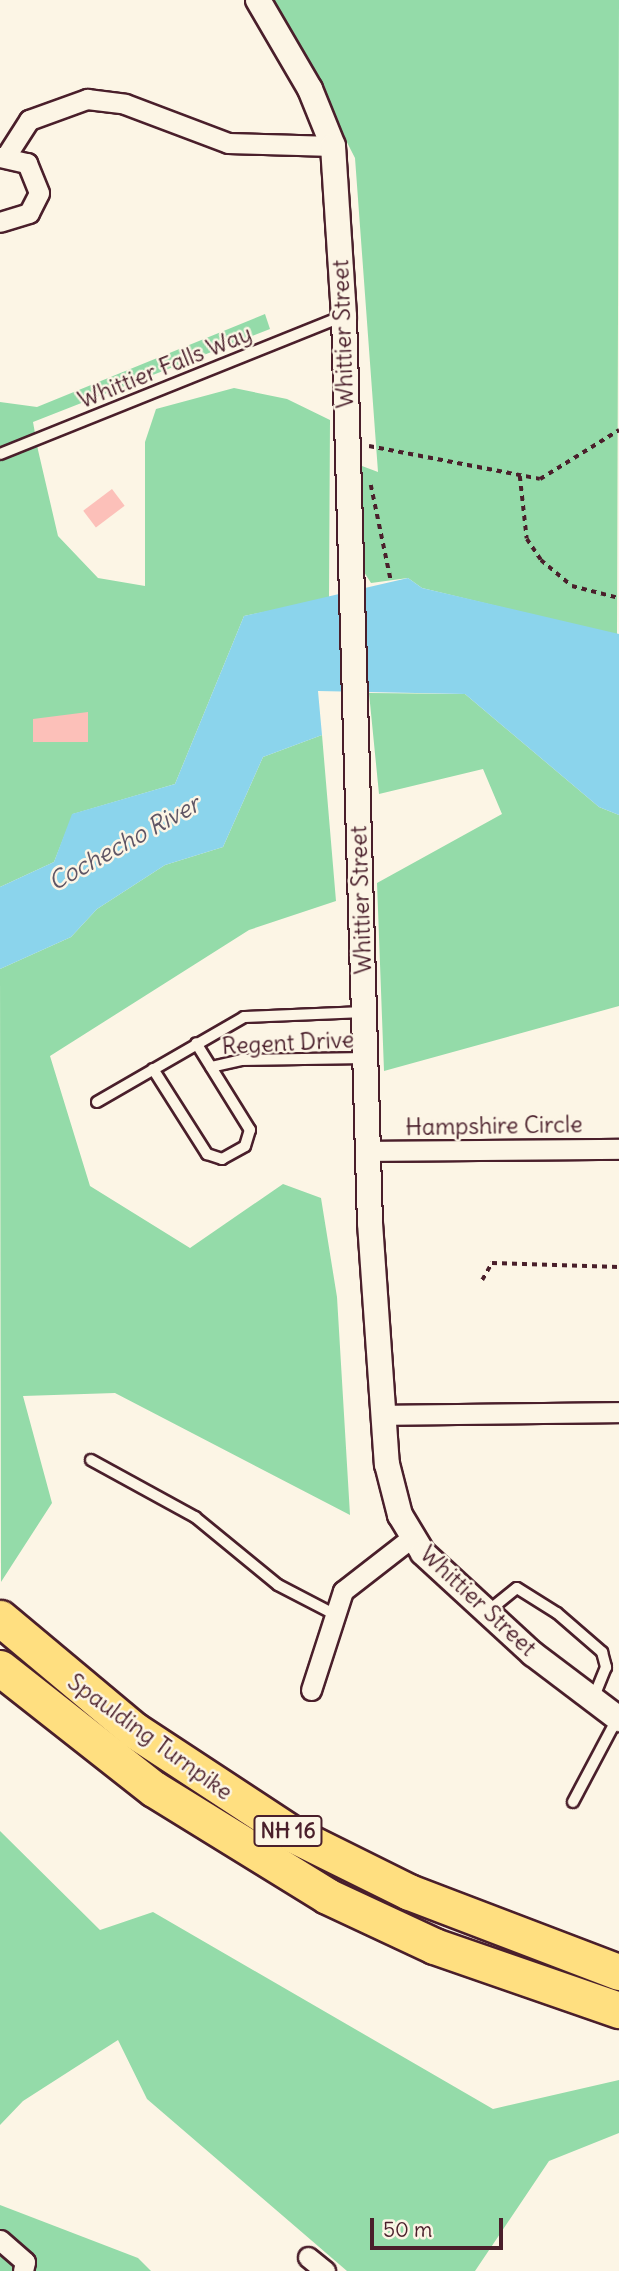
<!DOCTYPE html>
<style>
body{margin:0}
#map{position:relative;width:619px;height:2271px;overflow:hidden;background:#fcf5e5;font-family:Delius,sans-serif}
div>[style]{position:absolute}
.green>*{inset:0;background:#94dba9}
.water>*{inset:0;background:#8bd4ec}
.building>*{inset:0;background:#fcc0b9;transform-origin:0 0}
.path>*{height:3.5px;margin-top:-1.75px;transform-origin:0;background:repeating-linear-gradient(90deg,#4a1f2b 0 5px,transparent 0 10px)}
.roads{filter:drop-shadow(2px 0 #4a1f2b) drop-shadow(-2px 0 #4a1f2b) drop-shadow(0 2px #4a1f2b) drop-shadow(0 -2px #4a1f2b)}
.service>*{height:10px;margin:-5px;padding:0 5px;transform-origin:5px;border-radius:5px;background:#fcf5e5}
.minor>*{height:19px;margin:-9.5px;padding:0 9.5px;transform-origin:9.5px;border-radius:9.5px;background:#fcf5e5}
.tertiary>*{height:24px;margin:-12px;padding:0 12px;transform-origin:12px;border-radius:12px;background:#fcf5e5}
.motorway>*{height:35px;margin:-17.5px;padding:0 17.5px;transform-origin:17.5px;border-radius:17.5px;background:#ffdf80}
span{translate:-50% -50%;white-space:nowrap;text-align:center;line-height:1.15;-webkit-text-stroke:5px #fcf5e5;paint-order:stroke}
.shield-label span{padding:2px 5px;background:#fcf5e5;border:2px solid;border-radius:5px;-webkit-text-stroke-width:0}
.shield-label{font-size:21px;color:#4a1f2b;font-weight:700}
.street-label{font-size:23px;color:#4a1f2b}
.water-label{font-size:24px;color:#5e5565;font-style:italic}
.scale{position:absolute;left:370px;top:2218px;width:133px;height:32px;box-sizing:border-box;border:4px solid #4a1f2b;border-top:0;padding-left:9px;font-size:21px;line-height:24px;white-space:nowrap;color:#4a1f2b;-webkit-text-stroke:5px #fcf5e5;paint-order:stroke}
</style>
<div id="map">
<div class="green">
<div style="clip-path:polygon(274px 0,619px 0,617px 635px,422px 588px,408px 578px,371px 583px,364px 572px,362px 466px,378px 472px,355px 158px)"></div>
<div style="clip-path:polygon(265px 314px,270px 329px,33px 422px,38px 450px,58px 536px,98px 578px,145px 586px,145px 442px,156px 409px,234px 388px,287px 399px,330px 420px,329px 599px,244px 616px,175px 784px,73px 814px,54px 862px,0 887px,0 402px,37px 407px)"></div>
<div style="clip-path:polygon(369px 693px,465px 694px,599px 807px,619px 815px,619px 1006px,384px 1071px,377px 883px,502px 814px,483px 769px,379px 794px)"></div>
<div style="clip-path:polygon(322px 735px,336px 901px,249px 930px,50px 1056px,90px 1186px,190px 1248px,283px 1184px,321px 1198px,337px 1297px,350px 1515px,115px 1393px,23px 1396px,52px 1503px,1px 1582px,0 969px,71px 937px,97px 909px,165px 865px,223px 847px,263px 757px)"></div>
<div style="clip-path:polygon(0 1831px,100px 1930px,153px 1912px,493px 2109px,619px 2080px,619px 2133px,549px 2161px,475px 2271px,347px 2271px,147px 2099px,118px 2040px,23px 2101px,0 2125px)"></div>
<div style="clip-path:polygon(0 2205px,138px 2258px,151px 2271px,0 2271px)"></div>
</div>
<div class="water">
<div style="clip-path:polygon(408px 578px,422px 588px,619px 634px,619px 815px,599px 807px,465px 694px,318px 691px,322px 735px,263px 757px,223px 847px,165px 865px,97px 909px,71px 937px,0 969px,0 887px,54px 862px,72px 814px,175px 784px,244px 616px)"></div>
</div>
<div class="building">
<div style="left:112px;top:489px;width:21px;height:36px;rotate:53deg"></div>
<div style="clip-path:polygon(88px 712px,88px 742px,33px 742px,33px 719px)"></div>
</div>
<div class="path">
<div style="left:369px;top:446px;width:174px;rotate:10.9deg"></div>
<div style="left:540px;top:479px;width:93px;rotate:-31.8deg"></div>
<div style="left:520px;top:476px;width:63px;rotate:83.7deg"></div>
<div style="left:527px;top:539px;width:25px;rotate:56deg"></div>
<div style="left:541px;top:560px;width:40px;rotate:40deg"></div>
<div style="left:572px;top:586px;width:49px;rotate:14.3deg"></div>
<div style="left:371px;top:485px;width:98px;rotate:78.2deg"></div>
<div style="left:482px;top:1280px;width:20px;rotate:-60deg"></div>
<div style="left:492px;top:1263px;width:127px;rotate:1.8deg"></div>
</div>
<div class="roads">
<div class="service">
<div style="left:0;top:454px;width:371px;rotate:-21.9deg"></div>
<div style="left:211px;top:1067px;width:31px;rotate:-13deg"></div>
<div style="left:241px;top:1060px;width:125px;rotate:-0.9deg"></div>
<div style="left:153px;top:1069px;width:101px;rotate:57.6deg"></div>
<div style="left:207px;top:1154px;width:16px;rotate:18deg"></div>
<div style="left:222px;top:1159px;width:26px;rotate:-29deg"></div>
<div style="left:245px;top:1146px;width:17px;rotate:-73deg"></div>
<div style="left:250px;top:1130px;width:102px;rotate:-121.8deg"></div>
<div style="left:97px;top:1102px;width:170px;rotate:-30deg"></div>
<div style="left:244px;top:1017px;width:121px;rotate:-2.4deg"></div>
<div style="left:91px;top:1460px;width:119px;rotate:28.7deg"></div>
<div style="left:195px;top:1517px;width:107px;rotate:39.3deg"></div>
<div style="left:278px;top:1585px;width:61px;rotate:27.4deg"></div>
<div style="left:487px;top:1612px;width:38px;rotate:-39deg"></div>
<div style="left:517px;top:1588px;width:47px;rotate:32deg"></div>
<div style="left:557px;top:1613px;width:60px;rotate:40.9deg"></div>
<div style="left:602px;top:1652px;width:16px;rotate:75deg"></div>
<div style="left:606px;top:1667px;width:35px;rotate:112deg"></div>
<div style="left:573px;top:1802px;width:94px;rotate:-62.1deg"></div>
</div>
<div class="minor">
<div style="left:6px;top:156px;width:43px;rotate:-57.4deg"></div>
<div style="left:29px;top:120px;width:62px;rotate:-19.9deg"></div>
<div style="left:87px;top:99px;width:38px;rotate:7deg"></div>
<div style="left:125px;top:104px;width:110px;rotate:20.7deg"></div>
<div style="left:228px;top:143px;width:105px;rotate:1.6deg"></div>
<div style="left:0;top:157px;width:28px;rotate:13deg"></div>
<div style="left:27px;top:163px;width:32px;rotate:68deg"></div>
<div style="left:39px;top:193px;width:22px;rotate:117deg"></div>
<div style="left:29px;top:213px;width:30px;rotate:163deg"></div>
<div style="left:369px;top:1151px;width:250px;rotate:-0.5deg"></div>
<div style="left:381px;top:1415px;width:238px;rotate:-0.7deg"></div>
<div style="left:311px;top:1690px;width:104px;rotate:-72.1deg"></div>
<div style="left:343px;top:1591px;width:86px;rotate:-37.9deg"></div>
<div style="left:0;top:2240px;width:33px;rotate:41deg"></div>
<div style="left:25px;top:2262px;width:9px;rotate:103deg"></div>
<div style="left:308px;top:2257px;width:22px;rotate:39deg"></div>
</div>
<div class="tertiary">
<div style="left:258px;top:0;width:103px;rotate:59.7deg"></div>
<div style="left:310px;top:89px;width:61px;rotate:68deg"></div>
<div style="left:333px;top:146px;width:170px;rotate:86.3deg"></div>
<div style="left:344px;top:316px;width:907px;rotate:88.36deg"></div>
<div style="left:370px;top:1223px;width:242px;rotate:86deg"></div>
<div style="left:387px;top:1464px;width:53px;rotate:75.7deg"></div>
<div style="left:400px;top:1515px;width:44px;rotate:58.8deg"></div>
<div style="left:423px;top:1553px;width:149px;rotate:42.6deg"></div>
<div style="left:533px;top:1654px;width:108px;rotate:37.1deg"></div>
</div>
<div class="motorway">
<div style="left:0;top:1618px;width:175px;rotate:39.9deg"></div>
<div style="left:134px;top:1730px;width:191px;rotate:33.3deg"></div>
<div style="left:294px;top:1835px;width:128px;rotate:26.4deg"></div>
<div style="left:409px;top:1892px;width:225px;rotate:20.9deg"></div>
<div style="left:0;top:1668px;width:196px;rotate:38.2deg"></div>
<div style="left:154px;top:1789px;width:203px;rotate:31.7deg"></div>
<div style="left:327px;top:1896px;width:118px;rotate:25deg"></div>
<div style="left:434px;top:1946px;width:196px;rotate:19.1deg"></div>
</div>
</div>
<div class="shield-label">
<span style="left:288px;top:1831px">NH 16</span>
</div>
<div class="street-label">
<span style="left:343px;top:334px;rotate:-92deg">Whittier Street</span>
<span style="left:165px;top:367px;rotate:-22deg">Whittier Falls Way</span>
<span style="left:361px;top:900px;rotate:-92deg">Whittier Street</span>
<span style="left:288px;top:1043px;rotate:-3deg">Regent Drive</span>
<span style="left:494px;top:1126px;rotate:-1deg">Hampshire Circle</span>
<span style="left:478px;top:1601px;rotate:43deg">Whittier Street</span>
<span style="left:150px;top:1737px;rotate:36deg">Spaulding Turnpike</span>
</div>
<div class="water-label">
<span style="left:124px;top:843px;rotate:-29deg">Cochecho River</span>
</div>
<div class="scale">50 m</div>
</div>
